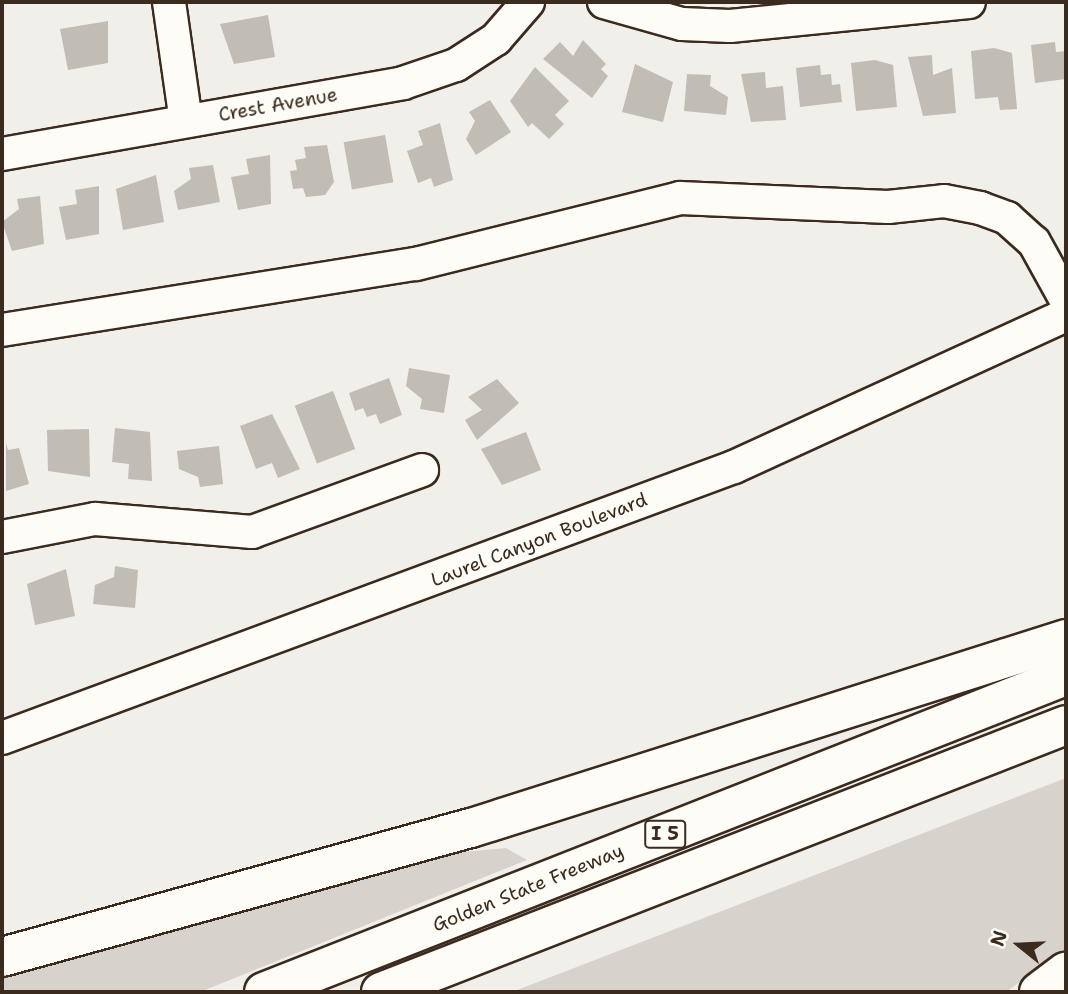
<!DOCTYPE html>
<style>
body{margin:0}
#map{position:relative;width:1068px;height:994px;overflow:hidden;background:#f1efea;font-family:"Shantell Sans",sans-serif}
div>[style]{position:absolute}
.green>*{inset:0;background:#d7d2cc}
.building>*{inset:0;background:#c1bcb4;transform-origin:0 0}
.roads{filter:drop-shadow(2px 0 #3b2a1e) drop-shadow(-2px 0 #3b2a1e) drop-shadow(0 2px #3b2a1e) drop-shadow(0 -2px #3b2a1e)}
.minor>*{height:32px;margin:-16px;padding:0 16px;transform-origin:16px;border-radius:16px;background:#fdfcf7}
.highway>*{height:38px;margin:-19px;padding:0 19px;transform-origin:19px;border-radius:19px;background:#fdfcf7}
span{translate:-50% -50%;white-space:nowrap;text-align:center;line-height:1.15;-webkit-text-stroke:7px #fdfcf7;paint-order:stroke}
.shield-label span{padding:2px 5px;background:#fdfcf7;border:2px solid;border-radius:5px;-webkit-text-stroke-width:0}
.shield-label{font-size:18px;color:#3b2a1e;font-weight:700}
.street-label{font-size:19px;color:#3b2a1e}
.frame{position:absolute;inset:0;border:4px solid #3b2a1e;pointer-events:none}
.north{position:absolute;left:984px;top:910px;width:70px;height:70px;-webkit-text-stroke:5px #fdfcf7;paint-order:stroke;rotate:288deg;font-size:19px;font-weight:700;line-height:28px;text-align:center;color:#3b2a1e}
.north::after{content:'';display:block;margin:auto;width:24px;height:32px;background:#3b2a1e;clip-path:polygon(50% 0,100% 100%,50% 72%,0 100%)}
</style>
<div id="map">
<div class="green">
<div style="clip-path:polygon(1066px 778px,1066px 948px,1006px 992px,512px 992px)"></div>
<div style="clip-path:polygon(506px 848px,527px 860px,200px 992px,2px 992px,2px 974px,463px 852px)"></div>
</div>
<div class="building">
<div style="clip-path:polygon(268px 15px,275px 57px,234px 64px,220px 24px)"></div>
<div style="clip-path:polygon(108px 21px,108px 63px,68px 70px,60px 29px)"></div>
<div style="clip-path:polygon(583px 40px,606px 64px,601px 69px,608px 76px,592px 98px,543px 59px,560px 42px,573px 56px)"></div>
<div style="clip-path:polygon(1055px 42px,1056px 52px,1066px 51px,1066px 79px,1035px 83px,1031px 45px)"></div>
<div style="clip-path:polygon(994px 48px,1012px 53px,1017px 109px,1000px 110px,998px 97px,975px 99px,971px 51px)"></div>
<div style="clip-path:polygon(932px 55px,933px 75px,952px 68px,956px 113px,923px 116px,908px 57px)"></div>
<div style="clip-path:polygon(875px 60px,893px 65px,897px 107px,856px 111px,851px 63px)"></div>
<div style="clip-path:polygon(635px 64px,673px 82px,663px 122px,622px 112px)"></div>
<div style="clip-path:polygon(820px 65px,821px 75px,831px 74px,832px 85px,840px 84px,842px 102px,800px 107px,796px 68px)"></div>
<div style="clip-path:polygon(535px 67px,569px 101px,555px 115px,564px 124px,549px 139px,532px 123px,528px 127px,510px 101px)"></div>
<div style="clip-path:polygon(765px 72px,766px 88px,783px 86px,786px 120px,751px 122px,741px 74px)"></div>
<div style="clip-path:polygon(687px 74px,711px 75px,710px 86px,728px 97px,726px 115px,684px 111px)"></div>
<div style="clip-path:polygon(490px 100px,511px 132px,476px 155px,466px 139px,475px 121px,469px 112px)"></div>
<div style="clip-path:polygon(440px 123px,453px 180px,434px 187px,431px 178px,418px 183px,407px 151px,423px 145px,418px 131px)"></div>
<div style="left:385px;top:135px;width:48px;height:42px;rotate:80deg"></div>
<div style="clip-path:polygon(327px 145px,334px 182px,325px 195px,306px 197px,303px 188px,293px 189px,290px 171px,297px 170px,295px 160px,306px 158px,304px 147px)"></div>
<div style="clip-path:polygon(270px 155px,271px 204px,238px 210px,231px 177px,249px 174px,246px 159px)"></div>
<div style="clip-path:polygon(213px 165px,220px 202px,178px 210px,174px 191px,191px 179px,189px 168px)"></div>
<div style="clip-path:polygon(156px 175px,164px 222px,123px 230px,116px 189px)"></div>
<div style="clip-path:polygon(99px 186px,99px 234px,66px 240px,59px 207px,77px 204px,75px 190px)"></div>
<div style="clip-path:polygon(40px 196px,44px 244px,12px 251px,2px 222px,19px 209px,17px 199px)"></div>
<div style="clip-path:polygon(409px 368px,450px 375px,444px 413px,420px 409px,422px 399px,406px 386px)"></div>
<div style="clip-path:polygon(389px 378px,402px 415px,380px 424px,376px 414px,367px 417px,363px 408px,355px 411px,349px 393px)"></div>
<div style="clip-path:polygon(497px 379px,519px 403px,477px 440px,465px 420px,482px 410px,468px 397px)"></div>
<div style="left:333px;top:391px;width:62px;height:41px;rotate:69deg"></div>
<div style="clip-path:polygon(272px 414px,300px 469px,278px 478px,272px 463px,256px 469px,240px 426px)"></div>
<div style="clip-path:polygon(115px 428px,150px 432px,152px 481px,128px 479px,129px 464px,112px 462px)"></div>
<div style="clip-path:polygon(89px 429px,90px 477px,48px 471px,47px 430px)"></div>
<div style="clip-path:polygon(526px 432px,541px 470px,502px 485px,481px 449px)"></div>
<div style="clip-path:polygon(6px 443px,8px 450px,19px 448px,29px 484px,6px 491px)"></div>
<div style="clip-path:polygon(219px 446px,223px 484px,200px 487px,198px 477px,179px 469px,177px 451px)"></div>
<div style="clip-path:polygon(115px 566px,138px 570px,135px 608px,93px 604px,95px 585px,114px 577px)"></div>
<div style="clip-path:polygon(66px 569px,75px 616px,35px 625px,27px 584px)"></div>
</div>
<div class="roads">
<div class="minor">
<div style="left:169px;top:2px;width:120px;rotate:81.9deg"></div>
<div style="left:604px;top:2px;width:81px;rotate:15.8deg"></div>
<div style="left:682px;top:24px;width:48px;rotate:2.4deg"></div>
<div style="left:730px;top:26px;width:240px;rotate:-5.7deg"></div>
<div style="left:2px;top:154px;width:407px;rotate:-10deg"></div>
<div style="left:403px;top:83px;width:56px;rotate:-18.8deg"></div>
<div style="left:456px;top:65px;width:48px;rotate:-33deg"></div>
<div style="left:496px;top:39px;width:49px;rotate:-49.1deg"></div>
<div style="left:2px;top:330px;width:419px;rotate:-9.1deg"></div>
<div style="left:416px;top:264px;width:272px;rotate:-14deg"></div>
<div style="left:680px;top:198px;width:208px;rotate:2.5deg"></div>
<div style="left:888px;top:207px;width:56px;rotate:-6.1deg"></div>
<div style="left:944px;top:201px;width:37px;rotate:11deg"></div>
<div style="left:980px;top:208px;width:29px;rotate:20deg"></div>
<div style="left:1007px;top:218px;width:36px;rotate:42deg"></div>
<div style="left:1034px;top:242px;width:66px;rotate:61.1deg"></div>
<div style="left:2px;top:537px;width:95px;rotate:-11deg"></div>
<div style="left:95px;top:519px;width:158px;rotate:4.7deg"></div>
<div style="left:252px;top:532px;width:181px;rotate:-20deg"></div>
<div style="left:2px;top:738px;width:781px;rotate:-20.32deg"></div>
<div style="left:734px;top:467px;width:365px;rotate:-24.6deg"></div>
</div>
<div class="highway">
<div style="left:2px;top:957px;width:486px;rotate:-15.4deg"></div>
<div style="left:471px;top:828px;width:624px;rotate:-17.62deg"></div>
<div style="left:264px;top:992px;width:862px;rotate:-21.51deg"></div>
<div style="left:381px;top:992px;width:735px;rotate:-21.29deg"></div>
<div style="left:1039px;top:992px;width:34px;rotate:-37deg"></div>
</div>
</div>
<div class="shield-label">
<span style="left:665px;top:834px">I 5</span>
</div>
<div class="street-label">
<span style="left:278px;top:105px;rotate:-10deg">Crest Avenue</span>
<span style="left:539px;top:540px;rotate:-21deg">Laurel Canyon Boulevard</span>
<span style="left:528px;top:888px;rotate:-22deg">Golden State Freeway</span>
</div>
<div class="frame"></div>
<div class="north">N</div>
</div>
